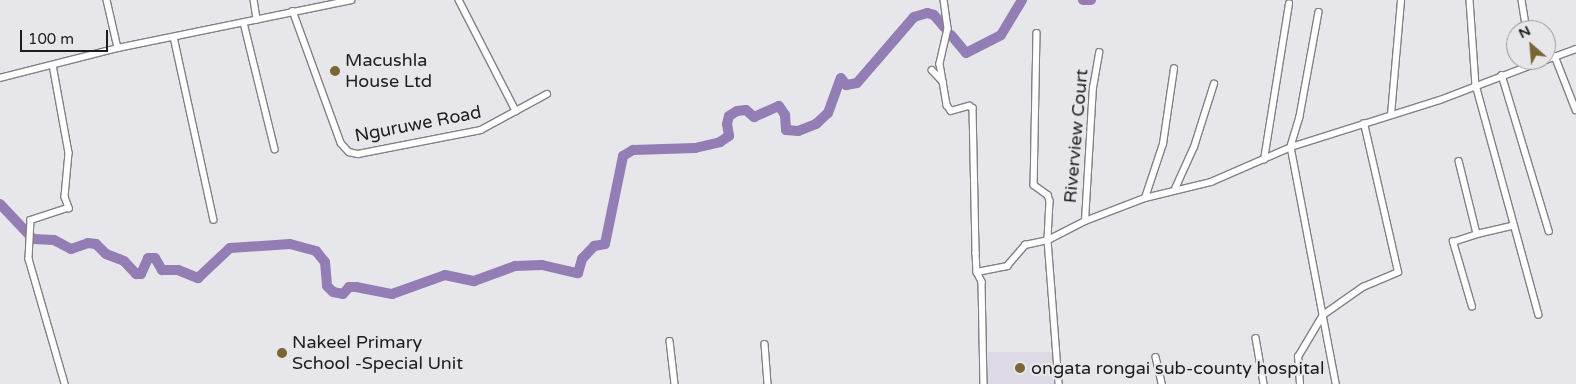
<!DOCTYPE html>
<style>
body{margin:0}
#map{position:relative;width:1576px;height:384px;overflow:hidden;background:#e7e6ea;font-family:"Varela Round",sans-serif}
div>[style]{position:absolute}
.built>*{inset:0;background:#dddae5;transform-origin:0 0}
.river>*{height:10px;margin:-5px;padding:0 5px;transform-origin:5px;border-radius:5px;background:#927db5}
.roads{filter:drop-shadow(1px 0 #828084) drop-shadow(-1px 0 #828084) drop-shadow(0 1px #828084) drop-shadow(0 -1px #828084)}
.minor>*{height:5.5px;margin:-2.75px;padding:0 2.75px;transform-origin:2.75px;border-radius:2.75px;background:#fff}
.dots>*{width:14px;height:14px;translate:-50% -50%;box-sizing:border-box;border:2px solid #e7e6ea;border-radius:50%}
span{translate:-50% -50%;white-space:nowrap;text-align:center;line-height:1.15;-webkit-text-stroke:4.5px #e7e6ea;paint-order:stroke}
.poi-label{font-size:18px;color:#1d1c1e}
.left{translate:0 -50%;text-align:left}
.street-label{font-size:18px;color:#1d1c1e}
.north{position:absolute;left:1506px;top:20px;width:50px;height:50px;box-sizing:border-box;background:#e7e6ea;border:1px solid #969598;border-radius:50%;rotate:333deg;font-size:14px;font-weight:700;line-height:20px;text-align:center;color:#1d1c1e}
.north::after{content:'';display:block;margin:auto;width:18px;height:22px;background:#786735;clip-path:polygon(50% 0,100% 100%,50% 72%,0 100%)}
.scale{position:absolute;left:20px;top:30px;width:88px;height:22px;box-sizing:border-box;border:2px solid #1d1c1e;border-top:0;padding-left:6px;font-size:15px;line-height:18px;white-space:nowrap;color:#1d1c1e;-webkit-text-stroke:4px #e7e6ea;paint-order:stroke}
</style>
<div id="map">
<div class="built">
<div style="left:986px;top:352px;width:67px;height:32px"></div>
</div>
<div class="river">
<div style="left:1083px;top:0;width:8px"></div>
<div style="left:951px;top:35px;width:23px;rotate:50deg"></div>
<div style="left:966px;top:53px;width:39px;rotate:-27deg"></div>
<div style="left:1001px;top:35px;width:41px;rotate:-59deg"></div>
<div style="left:0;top:204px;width:48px;rotate:46.7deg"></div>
<div style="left:33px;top:239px;width:21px;rotate:3deg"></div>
<div style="left:54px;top:240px;width:19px;rotate:28deg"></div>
<div style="left:71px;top:249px;width:18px;rotate:-19deg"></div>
<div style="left:88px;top:243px;width:8px;rotate:7deg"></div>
<div style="left:96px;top:244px;width:14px;rotate:45deg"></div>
<div style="left:106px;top:254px;width:19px;rotate:21deg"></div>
<div style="left:124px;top:261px;width:18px;rotate:47deg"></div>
<div style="left:136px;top:274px;width:5px"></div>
<div style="left:141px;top:274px;width:17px;rotate:-66deg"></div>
<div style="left:148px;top:258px;width:7px"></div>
<div style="left:155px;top:258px;width:14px;rotate:60deg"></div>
<div style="left:162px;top:270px;width:16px"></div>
<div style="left:178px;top:270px;width:22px;rotate:22deg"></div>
<div style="left:198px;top:278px;width:44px;rotate:-43.2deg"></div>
<div style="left:230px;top:248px;width:60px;rotate:-3.8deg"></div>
<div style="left:290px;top:244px;width:27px;rotate:15deg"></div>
<div style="left:316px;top:251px;width:14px;rotate:51deg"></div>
<div style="left:325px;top:262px;width:24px;rotate:85deg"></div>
<div style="left:327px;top:286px;width:8px;rotate:45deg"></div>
<div style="left:333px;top:292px;width:10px;rotate:11deg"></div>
<div style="left:343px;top:294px;width:9px;rotate:-49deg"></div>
<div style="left:349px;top:287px;width:7px"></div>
<div style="left:356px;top:287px;width:37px;rotate:11deg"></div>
<div style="left:392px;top:294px;width:56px;rotate:-19.7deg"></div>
<div style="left:445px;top:275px;width:30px;rotate:12deg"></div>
<div style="left:474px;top:281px;width:44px;rotate:-20.1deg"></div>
<div style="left:515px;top:266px;width:27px;rotate:-2deg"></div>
<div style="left:542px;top:265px;width:37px;rotate:13deg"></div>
<div style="left:578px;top:273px;width:15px;rotate:-74deg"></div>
<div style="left:582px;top:259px;width:18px;rotate:-47deg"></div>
<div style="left:594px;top:246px;width:11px;rotate:-10deg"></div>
<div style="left:605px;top:244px;width:90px;rotate:-78.4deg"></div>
<div style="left:623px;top:156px;width:12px;rotate:-31deg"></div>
<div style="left:633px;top:150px;width:62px;rotate:-1.8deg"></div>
<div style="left:695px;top:148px;width:26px;rotate:-13deg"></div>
<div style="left:720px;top:142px;width:11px;rotate:-34deg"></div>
<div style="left:729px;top:136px;width:12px;rotate:-99deg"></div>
<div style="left:727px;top:124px;width:8px;rotate:-76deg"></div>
<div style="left:729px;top:116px;width:9px;rotate:-32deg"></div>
<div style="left:737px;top:111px;width:9px;rotate:-6deg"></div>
<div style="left:746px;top:110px;width:11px;rotate:41deg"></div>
<div style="left:754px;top:117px;width:27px;rotate:-24deg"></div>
<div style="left:779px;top:106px;width:11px;rotate:56deg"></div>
<div style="left:785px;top:115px;width:15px;rotate:86deg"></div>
<div style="left:786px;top:130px;width:12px;rotate:5deg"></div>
<div style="left:798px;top:131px;width:19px;rotate:-21deg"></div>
<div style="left:816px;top:124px;width:16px;rotate:-43deg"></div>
<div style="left:828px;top:113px;width:37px;rotate:-70deg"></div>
<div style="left:841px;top:78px;width:9px;rotate:54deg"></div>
<div style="left:846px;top:85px;width:11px;rotate:-10deg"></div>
<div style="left:857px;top:83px;width:87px;rotate:-49.2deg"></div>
<div style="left:914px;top:17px;width:14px;rotate:-17deg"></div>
<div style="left:927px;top:13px;width:7px;rotate:16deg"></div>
<div style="left:934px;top:15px;width:16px;rotate:50deg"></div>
</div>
<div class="roads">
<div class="minor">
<div style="left:107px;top:0;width:49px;rotate:77.1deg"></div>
<div style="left:254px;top:0;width:20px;rotate:81deg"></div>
<div style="left:459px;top:0;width:125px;rotate:62.8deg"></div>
<div style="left:944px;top:0;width:29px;rotate:82deg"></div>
<div style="left:948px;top:29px;width:36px;rotate:103deg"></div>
<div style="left:940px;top:64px;width:42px;rotate:80.3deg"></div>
<div style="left:947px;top:105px;width:7px;rotate:56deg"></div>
<div style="left:951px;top:111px;width:19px;rotate:-16deg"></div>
<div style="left:969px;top:106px;width:4px;rotate:27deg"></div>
<div style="left:973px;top:108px;width:145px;rotate:88.8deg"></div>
<div style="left:976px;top:253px;width:19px;rotate:87deg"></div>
<div style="left:977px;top:272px;width:11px;rotate:63deg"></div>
<div style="left:982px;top:282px;width:102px;rotate:88.9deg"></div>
<div style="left:1470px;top:0;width:85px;rotate:86deg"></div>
<div style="left:1476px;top:85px;width:238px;rotate:74.7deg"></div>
<div style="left:1522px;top:0;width:30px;rotate:81deg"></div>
<div style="left:293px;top:11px;width:140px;rotate:70deg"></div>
<div style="left:341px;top:143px;width:12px;rotate:48deg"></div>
<div style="left:349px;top:152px;width:9px;rotate:13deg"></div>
<div style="left:358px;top:154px;width:125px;rotate:-11deg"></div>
<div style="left:481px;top:130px;width:75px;rotate:-28.6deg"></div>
<div style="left:1319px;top:12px;width:107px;rotate:100.3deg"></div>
<div style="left:1300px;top:117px;width:31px;rotate:107deg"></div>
<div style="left:1291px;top:147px;width:241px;rotate:79.2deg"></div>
<div style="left:244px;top:23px;width:130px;rotate:76.2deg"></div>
<div style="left:1037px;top:33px;width:152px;rotate:91.1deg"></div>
<div style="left:1034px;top:185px;width:17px;rotate:36deg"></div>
<div style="left:1048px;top:195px;width:6px;rotate:72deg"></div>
<div style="left:1050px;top:201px;width:39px;rotate:93deg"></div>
<div style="left:1048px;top:240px;width:144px;rotate:85.6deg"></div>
<div style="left:174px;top:37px;width:187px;rotate:77.7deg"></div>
<div style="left:1555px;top:56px;width:58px;rotate:68.7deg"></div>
<div style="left:1546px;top:60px;width:32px;rotate:-20deg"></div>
<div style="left:53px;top:65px;width:89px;rotate:79.7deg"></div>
<div style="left:69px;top:153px;width:44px;rotate:95.2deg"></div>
<div style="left:65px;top:197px;width:12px;rotate:70deg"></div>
<div style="left:69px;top:208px;width:40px;rotate:162deg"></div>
<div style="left:31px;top:220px;width:39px;rotate:93deg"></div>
<div style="left:29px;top:259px;width:130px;rotate:73.9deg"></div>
<div style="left:932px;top:70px;width:16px;rotate:47deg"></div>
<div style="left:1502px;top:75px;width:163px;rotate:73.2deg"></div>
<div style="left:0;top:78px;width:122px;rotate:-14.3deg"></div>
<div style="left:118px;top:48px;width:238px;rotate:-11.6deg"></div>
<div style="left:1391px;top:115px;width:115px;rotate:-85deg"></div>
<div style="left:1264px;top:160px;width:158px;rotate:-80.9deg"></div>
<div style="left:1459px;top:161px;width:75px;rotate:76.1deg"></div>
<div style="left:1477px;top:234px;width:36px;rotate:-13deg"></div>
<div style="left:1175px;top:189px;width:46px;rotate:-65.7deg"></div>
<div style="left:1194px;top:147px;width:66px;rotate:-72.4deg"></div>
<div style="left:1145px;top:198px;width:57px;rotate:-71.6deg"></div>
<div style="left:1163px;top:144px;width:76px;rotate:-81.7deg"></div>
<div style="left:1085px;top:221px;width:133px;rotate:-86.6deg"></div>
<div style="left:1093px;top:88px;width:36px;rotate:-80deg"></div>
<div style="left:977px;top:272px;width:31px;rotate:-11deg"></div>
<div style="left:1007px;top:266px;width:28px;rotate:-49deg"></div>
<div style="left:1025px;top:245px;width:24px;rotate:-12deg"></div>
<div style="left:1048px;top:240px;width:42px;rotate:-27.2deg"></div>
<div style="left:1085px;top:221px;width:64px;rotate:-21deg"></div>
<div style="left:1145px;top:198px;width:68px;rotate:-13.6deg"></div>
<div style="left:1211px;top:182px;width:87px;rotate:-23.6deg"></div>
<div style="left:1291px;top:147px;width:156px;rotate:-17.5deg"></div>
<div style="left:1440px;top:100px;width:112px;rotate:-20.9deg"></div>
<div style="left:1472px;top:307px;width:68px;rotate:-106.3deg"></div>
<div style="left:1453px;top:242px;width:25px;rotate:-18deg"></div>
<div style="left:1256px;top:338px;width:47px;rotate:80.1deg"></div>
<div style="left:670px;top:341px;width:43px;rotate:83.4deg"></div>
<div style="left:765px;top:344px;width:40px;rotate:85.7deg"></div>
<div style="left:1156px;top:357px;width:28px;rotate:77deg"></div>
<div style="left:1300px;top:384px;width:27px;rotate:-94deg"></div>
<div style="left:1298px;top:357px;width:49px;rotate:-59.2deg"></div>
<div style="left:1323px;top:315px;width:49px;rotate:-35deg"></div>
<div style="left:1363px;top:287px;width:38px;rotate:-23deg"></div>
<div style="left:1398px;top:272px;width:152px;rotate:-102.9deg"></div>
</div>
</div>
<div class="dots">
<div style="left:335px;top:71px;background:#786735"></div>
<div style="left:282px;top:353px;background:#786735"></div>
<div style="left:1020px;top:368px;background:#786735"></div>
</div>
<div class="poi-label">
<span class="left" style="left:345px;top:71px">Macushla<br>House Ltd</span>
<span class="left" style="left:292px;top:353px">Nakeel Primary<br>School -Special Unit</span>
<span class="left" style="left:1031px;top:368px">ongata rongai sub-county hospital</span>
</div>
<div class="street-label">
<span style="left:418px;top:124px;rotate:-11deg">Nguruwe Road</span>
<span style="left:1076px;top:136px;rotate:-85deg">Riverview Court</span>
</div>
<div class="north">N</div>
<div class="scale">100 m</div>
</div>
